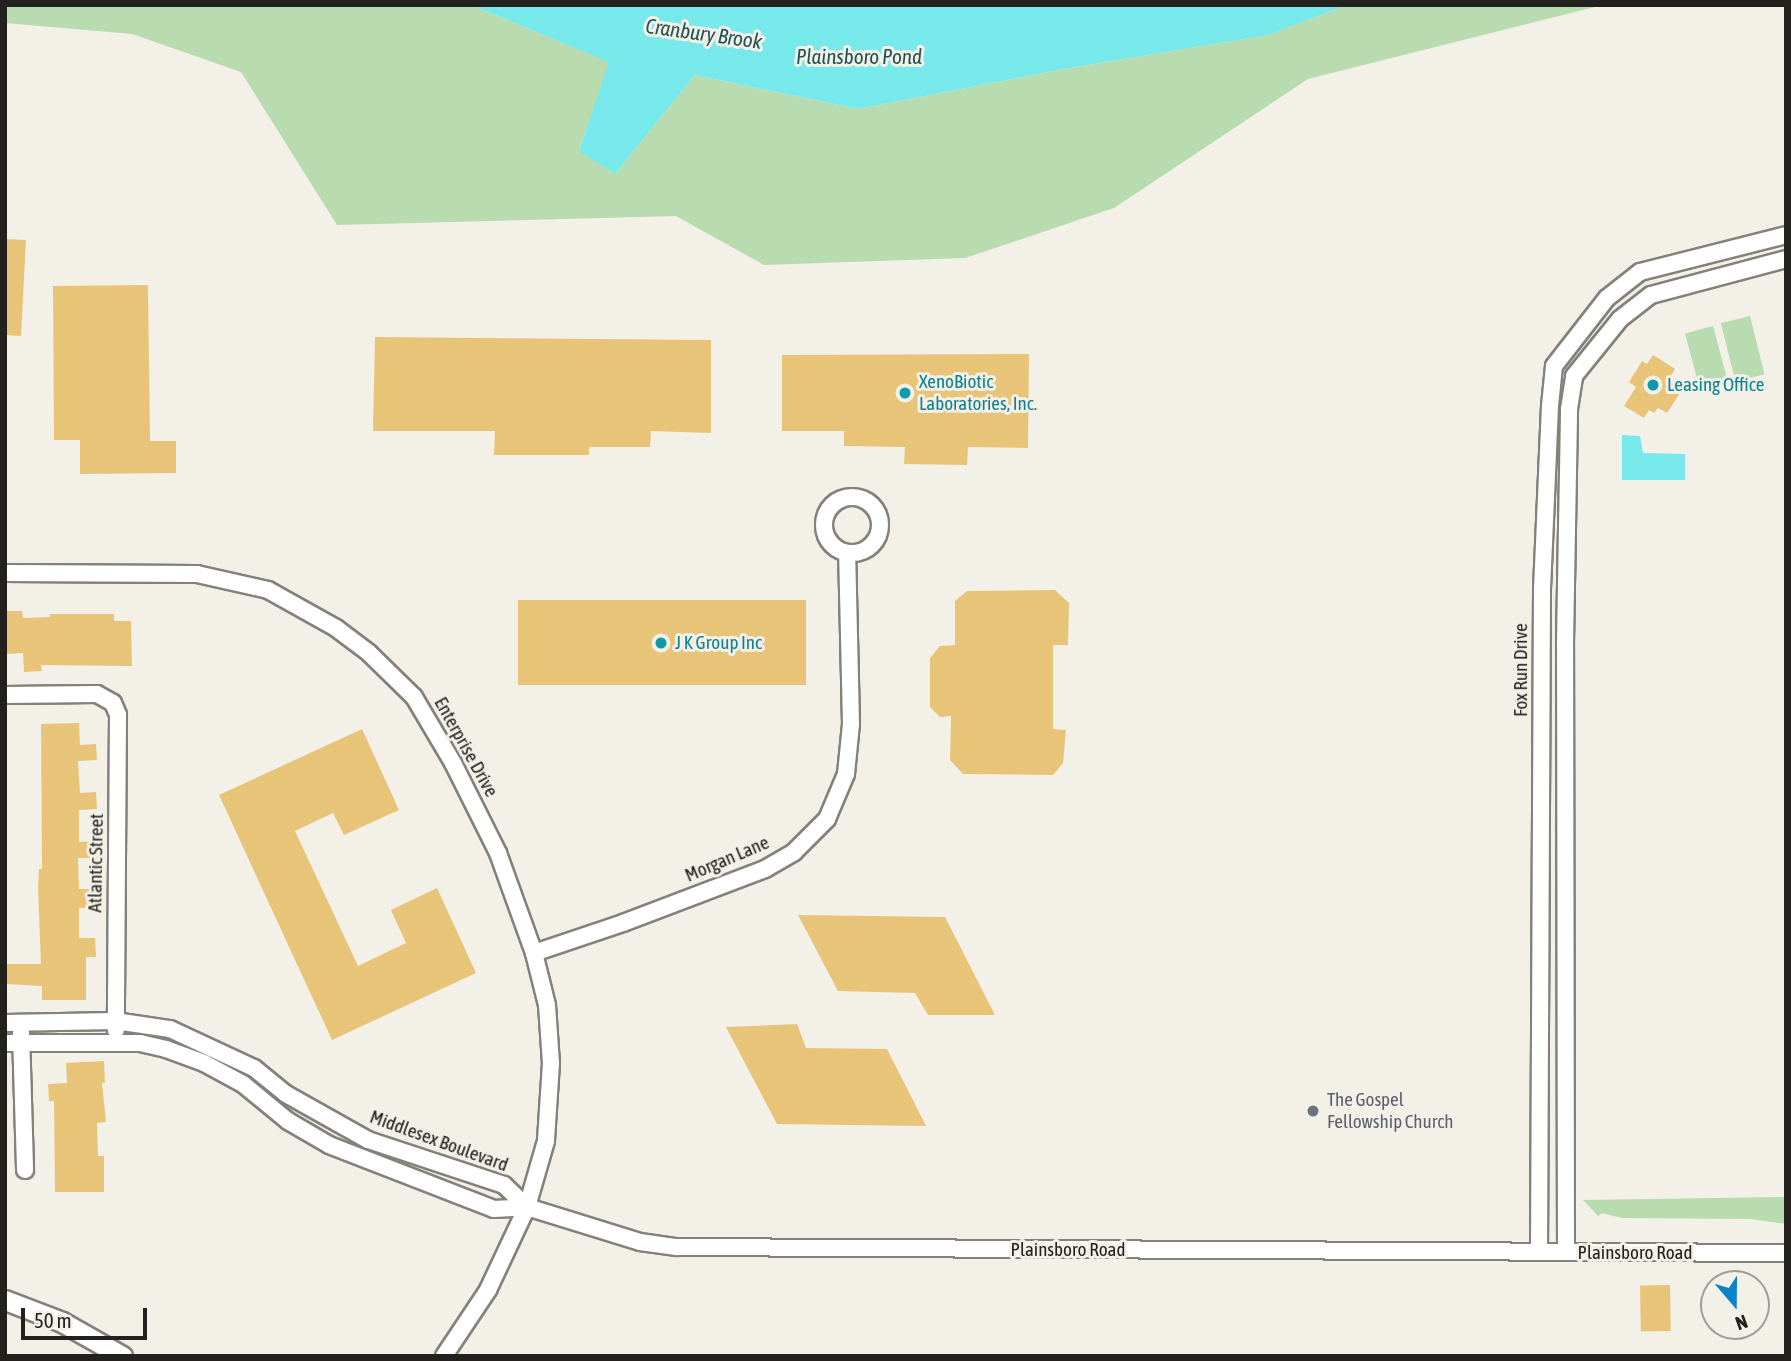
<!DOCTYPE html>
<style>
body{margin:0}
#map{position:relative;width:1791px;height:1361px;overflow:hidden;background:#f3f0e8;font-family:"Asap Condensed",sans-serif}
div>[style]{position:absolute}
.green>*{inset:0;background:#b8dbaf;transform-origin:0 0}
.water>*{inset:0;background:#78e9eb}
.building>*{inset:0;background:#e8c479;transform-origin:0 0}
.roads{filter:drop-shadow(2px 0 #84817b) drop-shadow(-2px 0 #84817b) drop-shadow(0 2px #84817b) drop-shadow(0 -2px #84817b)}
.minor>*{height:16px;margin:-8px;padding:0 8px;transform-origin:8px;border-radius:8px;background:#fff}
.minor>.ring{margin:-8px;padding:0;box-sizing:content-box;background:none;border:16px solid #fff;border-radius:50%}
.tertiary>*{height:19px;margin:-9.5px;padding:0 9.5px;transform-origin:9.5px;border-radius:9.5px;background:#fff}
.dots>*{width:19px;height:19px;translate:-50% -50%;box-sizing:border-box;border:4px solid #f3f0e8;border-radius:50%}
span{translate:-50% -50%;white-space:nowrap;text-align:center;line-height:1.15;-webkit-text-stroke:6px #f3f0e8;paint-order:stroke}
.culture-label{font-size:19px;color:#0d838f}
.left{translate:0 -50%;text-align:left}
.street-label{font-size:19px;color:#22211e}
.worship-label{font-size:19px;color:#5b616d}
.water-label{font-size:21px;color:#215354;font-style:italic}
.frame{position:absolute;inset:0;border:7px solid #22211e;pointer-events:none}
.north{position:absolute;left:1700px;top:1270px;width:70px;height:70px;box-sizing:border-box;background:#f3f0e8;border:2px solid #9f9d97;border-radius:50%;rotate:160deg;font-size:19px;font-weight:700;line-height:28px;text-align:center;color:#22211e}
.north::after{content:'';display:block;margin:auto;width:24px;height:32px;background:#0b83cb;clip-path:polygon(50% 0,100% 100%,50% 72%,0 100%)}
.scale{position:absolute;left:21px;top:1308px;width:126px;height:32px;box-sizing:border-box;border:4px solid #22211e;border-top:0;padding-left:9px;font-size:21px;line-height:24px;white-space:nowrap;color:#22211e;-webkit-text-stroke:5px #f3f0e8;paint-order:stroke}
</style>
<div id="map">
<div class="green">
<div style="clip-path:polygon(5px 5px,471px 5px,610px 62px,579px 150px,615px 174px,695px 75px,858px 109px,1064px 69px,1267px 35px,1347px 5px,1603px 5px,1308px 79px,1114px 208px,965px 258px,764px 265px,676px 216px,337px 225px,241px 72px,132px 34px,5px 23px)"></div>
<div style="left:1750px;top:316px;width:60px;height:30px;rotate:76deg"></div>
<div style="left:1713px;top:326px;width:60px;height:29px;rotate:75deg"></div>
<div style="clip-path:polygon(1786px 1197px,1786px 1224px,1751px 1219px,1622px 1218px,1602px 1213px,1598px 1216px,1583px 1200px)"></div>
</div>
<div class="water">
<div style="clip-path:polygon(471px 5px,733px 6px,1347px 5px,1268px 35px,1064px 69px,858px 109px,695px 75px,615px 174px,579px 151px,609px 62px)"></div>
<div style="clip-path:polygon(1622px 435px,1640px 436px,1643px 453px,1685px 454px,1685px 480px,1622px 480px)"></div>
</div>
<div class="building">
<div style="left:5px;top:239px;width:21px;height:96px;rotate:3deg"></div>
<div style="clip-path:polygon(148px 285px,150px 441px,176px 441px,176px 473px,80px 474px,80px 440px,54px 440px,53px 286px)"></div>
<div style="clip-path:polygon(375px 337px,711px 340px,711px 433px,651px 431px,650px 447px,589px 447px,589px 455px,494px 455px,495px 431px,373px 431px)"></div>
<div style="clip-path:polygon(1029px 354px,1028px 448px,968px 447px,967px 465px,904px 464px,905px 447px,844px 446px,844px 431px,782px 431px,782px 355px)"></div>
<div style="clip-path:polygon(1653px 355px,1675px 369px,1669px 379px,1674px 382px,1671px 387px,1680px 393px,1667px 413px,1658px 408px,1654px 413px,1649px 410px,1644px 418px,1624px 406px,1636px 387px,1629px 382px,1642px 361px,1647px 364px)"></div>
<div style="clip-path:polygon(1055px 590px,1069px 603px,1068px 645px,1053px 645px,1053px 729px,1066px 730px,1063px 763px,1053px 775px,963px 774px,950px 760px,951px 716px,940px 717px,930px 707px,930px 658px,940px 646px,955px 645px,955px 601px,967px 591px)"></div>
<div style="left:518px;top:600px;width:288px;height:85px"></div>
<div style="clip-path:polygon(5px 611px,22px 611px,23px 618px,50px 617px,50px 614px,114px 614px,114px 621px,131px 621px,132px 666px,41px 665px,42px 671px,24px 672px,23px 653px,5px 654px)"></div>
<div style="clip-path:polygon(79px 723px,80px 745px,96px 744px,97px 760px,78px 761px,80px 793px,96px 792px,97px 809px,79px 810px,79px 842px,96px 841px,97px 858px,78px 858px,79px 889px,95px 889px,96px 908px,79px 908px,79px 938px,95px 938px,96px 957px,86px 957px,86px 1000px,42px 1000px,42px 986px,5px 984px,5px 964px,41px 964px,38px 888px,39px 869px,42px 869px,41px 724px)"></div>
<div style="clip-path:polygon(362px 729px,399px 810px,344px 835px,333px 813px,295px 831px,358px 966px,406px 943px,391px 910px,437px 888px,476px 973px,332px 1040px,219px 795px)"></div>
<div style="clip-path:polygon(798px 915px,945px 917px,995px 1015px,928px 1015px,915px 993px,838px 991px)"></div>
<div style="clip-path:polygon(797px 1024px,806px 1048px,887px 1049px,926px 1126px,777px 1124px,726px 1027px)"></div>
<div style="clip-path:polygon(104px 1061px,105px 1083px,102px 1083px,106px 1122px,97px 1123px,98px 1156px,104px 1156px,104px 1192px,55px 1192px,54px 1101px,49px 1101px,48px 1084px,67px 1083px,66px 1063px)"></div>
<div style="left:1670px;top:1285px;width:46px;height:30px;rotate:89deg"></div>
</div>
<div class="roads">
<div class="minor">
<div class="ring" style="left:824px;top:497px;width:40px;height:40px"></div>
<div style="left:5px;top:573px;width:192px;rotate:0.3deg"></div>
<div style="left:197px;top:574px;width:73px;rotate:12.7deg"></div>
<div style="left:268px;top:590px;width:78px;rotate:29.2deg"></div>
<div style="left:336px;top:628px;width:41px;rotate:37.1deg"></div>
<div style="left:369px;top:653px;width:63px;rotate:44.4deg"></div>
<div style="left:414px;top:697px;width:77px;rotate:59.4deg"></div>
<div style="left:453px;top:763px;width:101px;rotate:63.4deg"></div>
<div style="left:498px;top:853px;width:106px;rotate:70.2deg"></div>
<div style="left:534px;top:953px;width:54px;rotate:76deg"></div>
<div style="left:547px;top:1005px;width:58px;rotate:86.1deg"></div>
<div style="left:551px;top:1063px;width:78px;rotate:93.7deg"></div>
<div style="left:546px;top:1141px;width:69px;rotate:106.1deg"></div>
<div style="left:527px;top:1207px;width:92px;rotate:115.2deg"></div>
<div style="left:488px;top:1290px;width:79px;rotate:123.7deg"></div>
<div style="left:5px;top:695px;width:92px;rotate:-0.6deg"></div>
<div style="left:97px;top:694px;width:18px;rotate:29deg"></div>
<div style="left:113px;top:703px;width:13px;rotate:67deg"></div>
<div style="left:118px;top:715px;width:315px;rotate:90.4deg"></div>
<div style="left:534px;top:953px;width:94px;rotate:-18.6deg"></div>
<div style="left:623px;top:923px;width:152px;rotate:-20.8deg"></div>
<div style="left:765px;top:869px;width:34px;rotate:-30deg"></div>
<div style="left:794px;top:852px;width:47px;rotate:-45deg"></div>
<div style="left:827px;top:819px;width:49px;rotate:-67.1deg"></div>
<div style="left:846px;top:774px;width:50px;rotate:-84.3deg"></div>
<div style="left:851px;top:724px;width:171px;rotate:-91.3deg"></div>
<div style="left:5px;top:1023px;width:110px;rotate:-1deg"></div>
<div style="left:115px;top:1021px;width:56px;rotate:8.3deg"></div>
<div style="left:170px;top:1029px;width:93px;rotate:24.9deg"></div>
<div style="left:254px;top:1068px;width:41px;rotate:39.1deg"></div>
<div style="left:286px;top:1094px;width:94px;rotate:29.3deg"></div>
<div style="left:368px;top:1140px;width:143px;rotate:18.3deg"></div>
<div style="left:504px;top:1185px;width:32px;rotate:44deg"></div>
<div style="left:21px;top:1033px;width:137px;rotate:88.3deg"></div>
<div style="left:5px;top:1043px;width:135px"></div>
<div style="left:140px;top:1043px;width:27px;rotate:13deg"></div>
<div style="left:166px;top:1049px;width:40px;rotate:20.2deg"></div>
<div style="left:204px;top:1063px;width:44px;rotate:28.3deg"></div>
<div style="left:243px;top:1084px;width:58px;rotate:39.4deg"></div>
<div style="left:288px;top:1121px;width:48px;rotate:30.3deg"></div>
<div style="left:329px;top:1145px;width:177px;rotate:21.2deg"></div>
<div style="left:494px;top:1209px;width:33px;rotate:-3deg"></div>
<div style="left:527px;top:1207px;width:118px;rotate:17.2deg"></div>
<div style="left:640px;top:1242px;width:37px;rotate:8deg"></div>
<div style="left:677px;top:1247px;width:1109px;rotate:0.31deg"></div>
<div style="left:1539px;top:1252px;width:663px;rotate:-89.74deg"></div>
<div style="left:1542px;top:589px;width:183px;rotate:-87.5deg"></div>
<div style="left:1550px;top:406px;width:40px;rotate:-84.3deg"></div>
<div style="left:1554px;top:366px;width:86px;rotate:-52.1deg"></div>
<div style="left:1607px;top:298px;width:42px;rotate:-38.2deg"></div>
<div style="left:1640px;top:272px;width:151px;rotate:-14.2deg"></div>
<div style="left:1566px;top:1252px;width:609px;rotate:-90.09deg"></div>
<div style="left:1565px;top:643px;width:234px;rotate:-89deg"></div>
<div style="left:1569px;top:409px;width:33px;rotate:-81deg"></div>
<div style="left:1574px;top:376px;width:73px;rotate:-51.1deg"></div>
<div style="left:1620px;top:319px;width:39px;rotate:-38deg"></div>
<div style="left:1651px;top:295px;width:140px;rotate:-14.9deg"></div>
</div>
<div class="tertiary">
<div style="left:5px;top:1300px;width:61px;rotate:21.1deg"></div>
<div style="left:62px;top:1322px;width:69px;rotate:29.5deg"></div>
</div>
</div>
<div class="dots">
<div style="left:1653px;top:385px;background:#0f9aa8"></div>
<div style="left:905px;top:393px;background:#0f9aa8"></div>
<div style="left:661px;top:643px;background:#0f9aa8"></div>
<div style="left:1313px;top:1111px;background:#6b7280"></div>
</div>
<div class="culture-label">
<span class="left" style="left:919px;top:393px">XenoBiotic<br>Laboratories, Inc.</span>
<span class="left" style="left:1667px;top:385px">Leasing Office</span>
<span class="left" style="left:675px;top:643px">J K Group Inc</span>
</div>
<div class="street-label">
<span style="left:1521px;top:670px;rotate:-90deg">Fox Run Drive</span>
<span style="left:466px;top:747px;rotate:61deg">Enterprise Drive</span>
<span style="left:727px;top:859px;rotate:-23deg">Morgan Lane</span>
<span style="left:96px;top:863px;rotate:-89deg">Atlantic Street</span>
<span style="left:439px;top:1141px;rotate:20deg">Middlesex Boulevard</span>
<span style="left:1068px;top:1250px">Plainsboro Road</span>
<span style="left:1635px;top:1253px">Plainsboro Road</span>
</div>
<div class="worship-label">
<span class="left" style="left:1327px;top:1111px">The Gospel<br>Fellowship Church</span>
</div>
<div class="water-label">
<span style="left:704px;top:33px;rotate:8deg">Cranbury Brook</span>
<span style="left:859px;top:56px">Plainsboro Pond</span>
</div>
<div class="frame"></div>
<div class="north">N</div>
<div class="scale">50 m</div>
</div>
